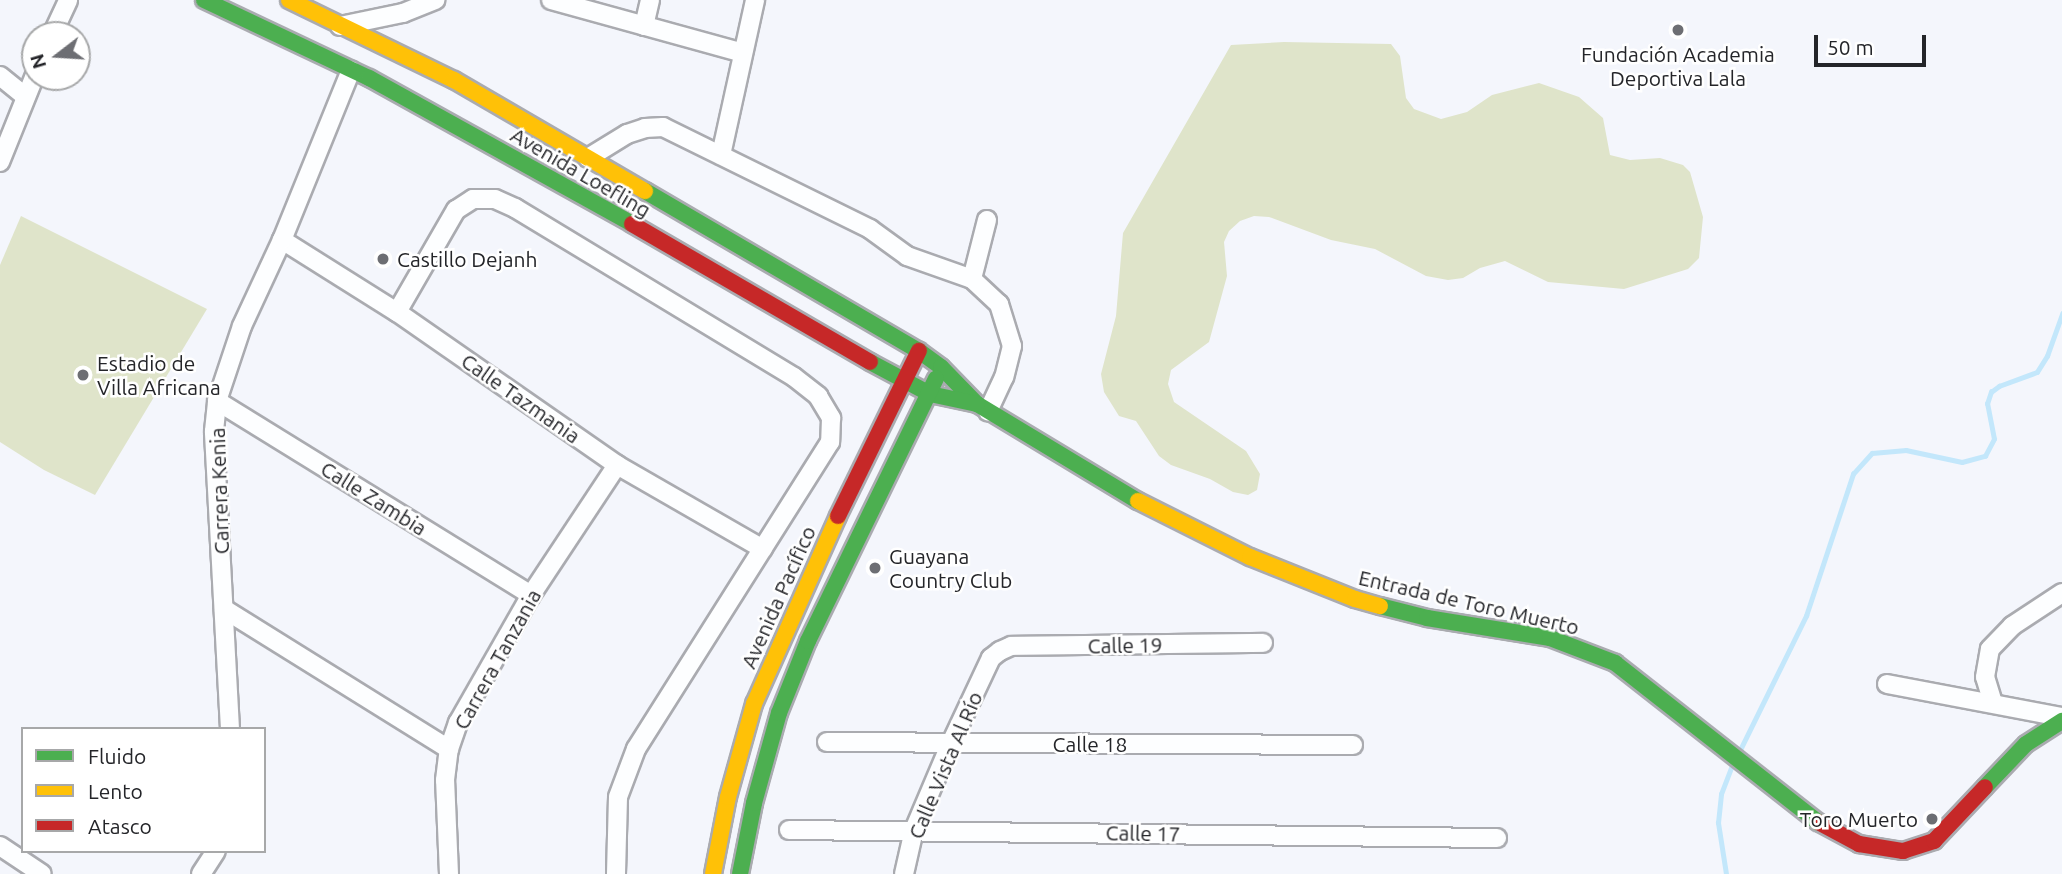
<!DOCTYPE html>
<meta charset="utf-8">
<style>
body{margin:0}
#map{position:relative;width:2062px;height:874px;overflow:hidden;background:#f4f6fc;font-family:Ubuntu,sans-serif}
div>[style]{position:absolute}
.green>*{inset:0;background:#dfe4ca}
.stream>*{height:4.5px;margin:-2.25px;padding:0 2.25px;transform-origin:2.25px;border-radius:2.25px;background:#c3e7fb}
.roads{filter:drop-shadow(2px 0 #aaabb0) drop-shadow(-2px 0 #aaabb0) drop-shadow(0 2px #aaabb0) drop-shadow(0 -2px #aaabb0)}
.street>*{height:18px;margin:-9px;padding:0 9px;transform-origin:9px;border-radius:9px;background:#fdfeff}
.fast>*{height:16px;margin:-8px;padding:0 8px;transform-origin:8px;border-radius:8px;background:#4caf50}
.slow>*{height:16px;margin:-8px;padding:0 8px;transform-origin:8px;border-radius:8px;background:#ffc107}
.jam>*{height:16px;margin:-8px;padding:0 8px;transform-origin:8px;border-radius:8px;background:#c62828}
.dots>*{width:19px;height:19px;translate:-50% -50%;box-sizing:border-box;border:4px solid #fff;border-radius:50%}
span{translate:-50% -50%;white-space:nowrap;text-align:center;line-height:1.15;-webkit-text-stroke:5px #fff;paint-order:stroke}
.poi-label{font-size:21px;color:#242529}
.left{translate:0 -50%;text-align:left}
.right{translate:-100% -50%;text-align:right}
.street-label{font-size:21px;color:#242529}
.legend{position:absolute;left:21px;top:727px;width:245px;height:126px;box-sizing:border-box;background:#fff;border:2px solid #a7a8a9;margin:0;padding:9px 12px;list-style:none;font-size:21px;color:#242529}
.legend li{display:flex;align-items:center;gap:14px;height:35px}
.legend b{width:35px;border:2px solid #a7a8a9}
.north{position:absolute;left:21px;top:21px;width:70px;height:70px;box-sizing:border-box;background:#fff;border:2px solid #a7a8a9;border-radius:50%;rotate:253deg;font-size:19px;font-weight:700;line-height:28px;text-align:center;color:#242529}
.north::after{content:'';display:block;margin:auto;width:24px;height:32px;background:#6d6e73;clip-path:polygon(50% 0,100% 100%,50% 72%,0 100%)}
.scale{position:absolute;left:1814px;top:35px;width:112px;height:32px;box-sizing:border-box;border:4px solid #242529;border-top:0;padding-left:9px;font-size:21px;line-height:24px;white-space:nowrap;color:#242529;-webkit-text-stroke:5px #fff;paint-order:stroke}
</style>
<div id="map">
<div class="green">
<div style="clip-path:polygon(1284px 42px,1391px 44px,1400px 56px,1406px 98px,1414px 109px,1441px 119px,1467px 112px,1492px 95px,1539px 83px,1579px 97px,1603px 118px,1610px 155px,1630px 160px,1660px 158px,1683px 165px,1690px 172px,1703px 217px,1699px 258px,1688px 269px,1624px 289px,1548px 282px,1505px 261px,1480px 268px,1463px 278px,1448px 280px,1426px 276px,1375px 249px,1331px 240px,1269px 217px,1254px 216px,1240px 221px,1229px 231px,1224px 242px,1227px 276px,1209px 342px,1171px 370px,1168px 384px,1174px 402px,1246px 451px,1260px 474px,1257px 490px,1248px 495px,1233px 492px,1210px 479px,1171px 465px,1159px 456px,1136px 421px,1119px 416px,1104px 392px,1101px 374px,1116px 316px,1123px 233px,1231px 45px)"></div>
<div style="clip-path:polygon(21px 216px,207px 309px,95px 495px,44px 470px,0 442px,0 265px)"></div>
</div>
<div class="stream">
<div style="left:1739px;top:752px;width:152px;rotate:-63.8deg"></div>
<div style="left:1806px;top:616px;width:150px;rotate:-71.7deg"></div>
<div style="left:1853px;top:474px;width:28px;rotate:-48deg"></div>
<div style="left:1872px;top:453px;width:34px;rotate:-5deg"></div>
<div style="left:1906px;top:450px;width:57px;rotate:12.1deg"></div>
<div style="left:1962px;top:462px;width:24px;rotate:-15deg"></div>
<div style="left:1985px;top:456px;width:19px;rotate:-62deg"></div>
<div style="left:1994px;top:439px;width:36px;rotate:-101deg"></div>
<div style="left:1987px;top:404px;width:13px;rotate:-72deg"></div>
<div style="left:1991px;top:392px;width:10px;rotate:-37deg"></div>
<div style="left:1999px;top:386px;width:40px;rotate:-20.2deg"></div>
<div style="left:2037px;top:372px;width:19px;rotate:-58deg"></div>
<div style="left:2047px;top:356px;width:45px;rotate:-70.3deg"></div>
<div style="left:1726px;top:874px;width:52px;rotate:-98.9deg"></div>
<div style="left:1718px;top:823px;width:29px;rotate:-84deg"></div>
<div style="left:1721px;top:794px;width:30px;rotate:-69deg"></div>
</div>
<div class="roads">
<div class="street">
<div style="left:551px;top:0;width:199px;rotate:15.4deg"></div>
<div style="left:340px;top:26px;width:64px;rotate:-11.7deg"></div>
<div style="left:403px;top:13px;width:35px;rotate:-22deg"></div>
<div style="left:644px;top:26px;width:27px;rotate:-77deg"></div>
<div style="left:52px;top:35px;width:38px;rotate:-65deg"></div>
<div style="left:0;top:76px;width:33px;rotate:39deg"></div>
<div style="left:721px;top:155px;width:159px;rotate:-77.6deg"></div>
<div style="left:588px;top:158px;width:46px;rotate:-31.6deg"></div>
<div style="left:627px;top:134px;width:19px;rotate:-18deg"></div>
<div style="left:645px;top:128px;width:18px;rotate:-3deg"></div>
<div style="left:663px;top:127px;width:231px;rotate:26.2deg"></div>
<div style="left:870px;top:229px;width:46px;rotate:36.1deg"></div>
<div style="left:907px;top:256px;width:69px;rotate:19.5deg"></div>
<div style="left:0;top:162px;width:94px;rotate:-68.1deg"></div>
<div style="left:987px;top:220px;width:61px;rotate:104.3deg"></div>
<div style="left:972px;top:279px;width:37px;rotate:43deg"></div>
<div style="left:999px;top:304px;width:44px;rotate:72.8deg"></div>
<div style="left:1012px;top:346px;width:32px;rotate:104deg"></div>
<div style="left:1004px;top:377px;width:38px;rotate:115deg"></div>
<div style="left:282px;top:240px;width:136px;rotate:32.1deg"></div>
<div style="left:397px;top:312px;width:268px;rotate:34.8deg"></div>
<div style="left:617px;top:465px;width:168px;rotate:29.9deg"></div>
<div style="left:397px;top:312px;width:118px;rotate:-60deg"></div>
<div style="left:456px;top:210px;width:20px;rotate:-33deg"></div>
<div style="left:473px;top:199px;width:22px"></div>
<div style="left:495px;top:199px;width:22px;rotate:24deg"></div>
<div style="left:515px;top:208px;width:326px;rotate:31.2deg"></div>
<div style="left:794px;top:377px;width:31px;rotate:38deg"></div>
<div style="left:818px;top:396px;width:26px;rotate:59deg"></div>
<div style="left:831px;top:418px;width:24px;rotate:92deg"></div>
<div style="left:830px;top:442px;width:363px;rotate:122.3deg"></div>
<div style="left:636px;top:749px;width:51px;rotate:110.6deg"></div>
<div style="left:618px;top:797px;width:77px;rotate:91.5deg"></div>
<div style="left:217px;top:401px;width:369px;rotate:31.7deg"></div>
<div style="left:224px;top:609px;width:265px;rotate:31.9deg"></div>
<div style="left:1887px;top:684px;width:178px;rotate:10.7deg"></div>
<div style="left:1993px;top:703px;width:27px;rotate:-107deg"></div>
<div style="left:1985px;top:677px;width:28px;rotate:-80deg"></div>
<div style="left:1990px;top:649px;width:32px;rotate:-46deg"></div>
<div style="left:2012px;top:626px;width:60px;rotate:-33.4deg"></div>
<div style="left:230px;top:729px;width:298px;rotate:-93.1deg"></div>
<div style="left:214px;top:431px;width:30px;rotate:-84deg"></div>
<div style="left:217px;top:401px;width:79px;rotate:-71.6deg"></div>
<div style="left:242px;top:326px;width:95px;rotate:-65.1deg"></div>
<div style="left:282px;top:240px;width:183px;rotate:-67.9deg"></div>
<div style="left:827px;top:742px;width:526px;rotate:0.33deg"></div>
<div style="left:789px;top:830px;width:708px;rotate:0.65deg"></div>
<div style="left:0;top:846px;width:50px;rotate:33.7deg"></div>
<div style="left:201px;top:874px;width:27px;rotate:-57deg"></div>
<div style="left:449px;top:874px;width:94px;rotate:-92.4deg"></div>
<div style="left:445px;top:780px;width:31px;rotate:-83deg"></div>
<div style="left:449px;top:749px;width:28px;rotate:-71deg"></div>
<div style="left:458px;top:723px;width:147px;rotate:-60.3deg"></div>
<div style="left:531px;top:595px;width:156px;rotate:-56.5deg"></div>
<div style="left:904px;top:874px;width:45px;rotate:-77.2deg"></div>
<div style="left:914px;top:830px;width:95px;rotate:-67deg"></div>
<div style="left:951px;top:743px;width:94px;rotate:-64.8deg"></div>
<div style="left:991px;top:658px;width:11px;rotate:-38deg"></div>
<div style="left:1000px;top:651px;width:12px;rotate:-24deg"></div>
<div style="left:1011px;top:646px;width:252px;rotate:-0.7deg"></div>
</div>
<div class="fast">
<div style="left:204px;top:0;width:183px;rotate:25.3deg"></div>
<div style="left:369px;top:78px;width:301px;rotate:29deg"></div>
<div style="left:645px;top:191px;width:317px;rotate:30.3deg"></div>
<div style="left:919px;top:351px;width:27px;rotate:36deg"></div>
<div style="left:941px;top:367px;width:52px;rotate:45.8deg"></div>
<div style="left:977px;top:404px;width:188px;rotate:31.1deg"></div>
<div style="left:870px;top:362px;width:68px;rotate:28.1deg"></div>
<div style="left:930px;top:394px;width:48px;rotate:12deg"></div>
<div style="left:1380px;top:606px;width:49px;rotate:14.3deg"></div>
<div style="left:1427px;top:618px;width:125px;rotate:9.2deg"></div>
<div style="left:1550px;top:638px;width:70px;rotate:21deg"></div>
<div style="left:1615px;top:663px;width:258px;rotate:38.1deg"></div>
<div style="left:1985px;top:787px;width:59px;rotate:-46.4deg"></div>
<div style="left:2026px;top:744px;width:43px;rotate:-32.6deg"></div>
<div style="left:740px;top:874px;width:72px;rotate:-78.8deg"></div>
<div style="left:754px;top:803px;width:93px;rotate:-74.5deg"></div>
<div style="left:779px;top:713px;width:78px;rotate:-68.1deg"></div>
<div style="left:808px;top:641px;width:292px;rotate:-64deg"></div>
</div>
<div class="slow">
<div style="left:289px;top:0;width:183px;rotate:25.9deg"></div>
<div style="left:454px;top:80px;width:221px;rotate:30.2deg"></div>
<div style="left:1138px;top:501px;width:125px;rotate:26.6deg"></div>
<div style="left:1250px;top:557px;width:113px;rotate:21.8deg"></div>
<div style="left:1355px;top:599px;width:26px;rotate:16deg"></div>
<div style="left:713px;top:874px;width:78px;rotate:-79deg"></div>
<div style="left:728px;top:797px;width:97px;rotate:-74.4deg"></div>
<div style="left:754px;top:704px;width:206px;rotate:-65.9deg"></div>
</div>
<div class="jam">
<div style="left:632px;top:224px;width:275px;rotate:30.1deg"></div>
<div style="left:838px;top:516px;width:184px;rotate:-63.9deg"></div>
<div style="left:1818px;top:822px;width:47px;rotate:28.2deg"></div>
<div style="left:1859px;top:844px;width:45px;rotate:9deg"></div>
<div style="left:1903px;top:851px;width:33px;rotate:-18deg"></div>
<div style="left:1934px;top:841px;width:74px;rotate:-46.6deg"></div>
</div>
</div>
<div class="dots">
<div style="left:1678px;top:30px;background:#6d6e73"></div>
<div style="left:383px;top:259px;background:#6d6e73"></div>
<div style="left:83px;top:375px;background:#6d6e73"></div>
<div style="left:875px;top:568px;background:#6d6e73"></div>
<div style="left:1932px;top:819px;background:#6d6e73"></div>
</div>
<div class="poi-label">
<span style="left:1678px;top:66px">Fundación Academia<br>Deportiva Lala</span>
<span class="left" style="left:397px;top:259px">Castillo Dejanh</span>
<span class="left" style="left:97px;top:375px">Estadio de<br>Villa Africana</span>
<span class="left" style="left:889px;top:568px">Guayana<br>Country Club</span>
<span class="right" style="left:1918px;top:819px">Toro Muerto</span>
</div>
<div class="street-label">
<span style="left:581px;top:172px;rotate:30deg">Avenida Loefling</span>
<span style="left:521px;top:398px;rotate:35deg">Calle Tazmania</span>
<span style="left:219px;top:491px;rotate:-92deg">Carrera Kenia</span>
<span style="left:374px;top:498px;rotate:32deg">Calle Zambia</span>
<span style="left:778px;top:597px;rotate:-66deg">Avenida Pacífico</span>
<span style="left:1469px;top:602px;rotate:13deg">Entrada de Toro Muerto</span>
<span style="left:1125px;top:645px;rotate:-1deg">Calle 19</span>
<span style="left:497px;top:659px;rotate:-61deg">Carrera Tanzania</span>
<span style="left:1090px;top:744px">Calle 18</span>
<span style="left:945px;top:765px;rotate:-67deg">Calle Vista Al Río</span>
<span style="left:1143px;top:833px;rotate:1deg">Calle 17</span>
</div>
<ul class="legend">
<li><b style="height:9px;background:#4caf50"></b>Fluido</li>
<li><b style="height:9px;background:#ffc107"></b>Lento</li>
<li><b style="height:9px;background:#c62828"></b>Atasco</li>
</ul>
<div class="north">N</div>
<div class="scale">50 m</div>
</div>
